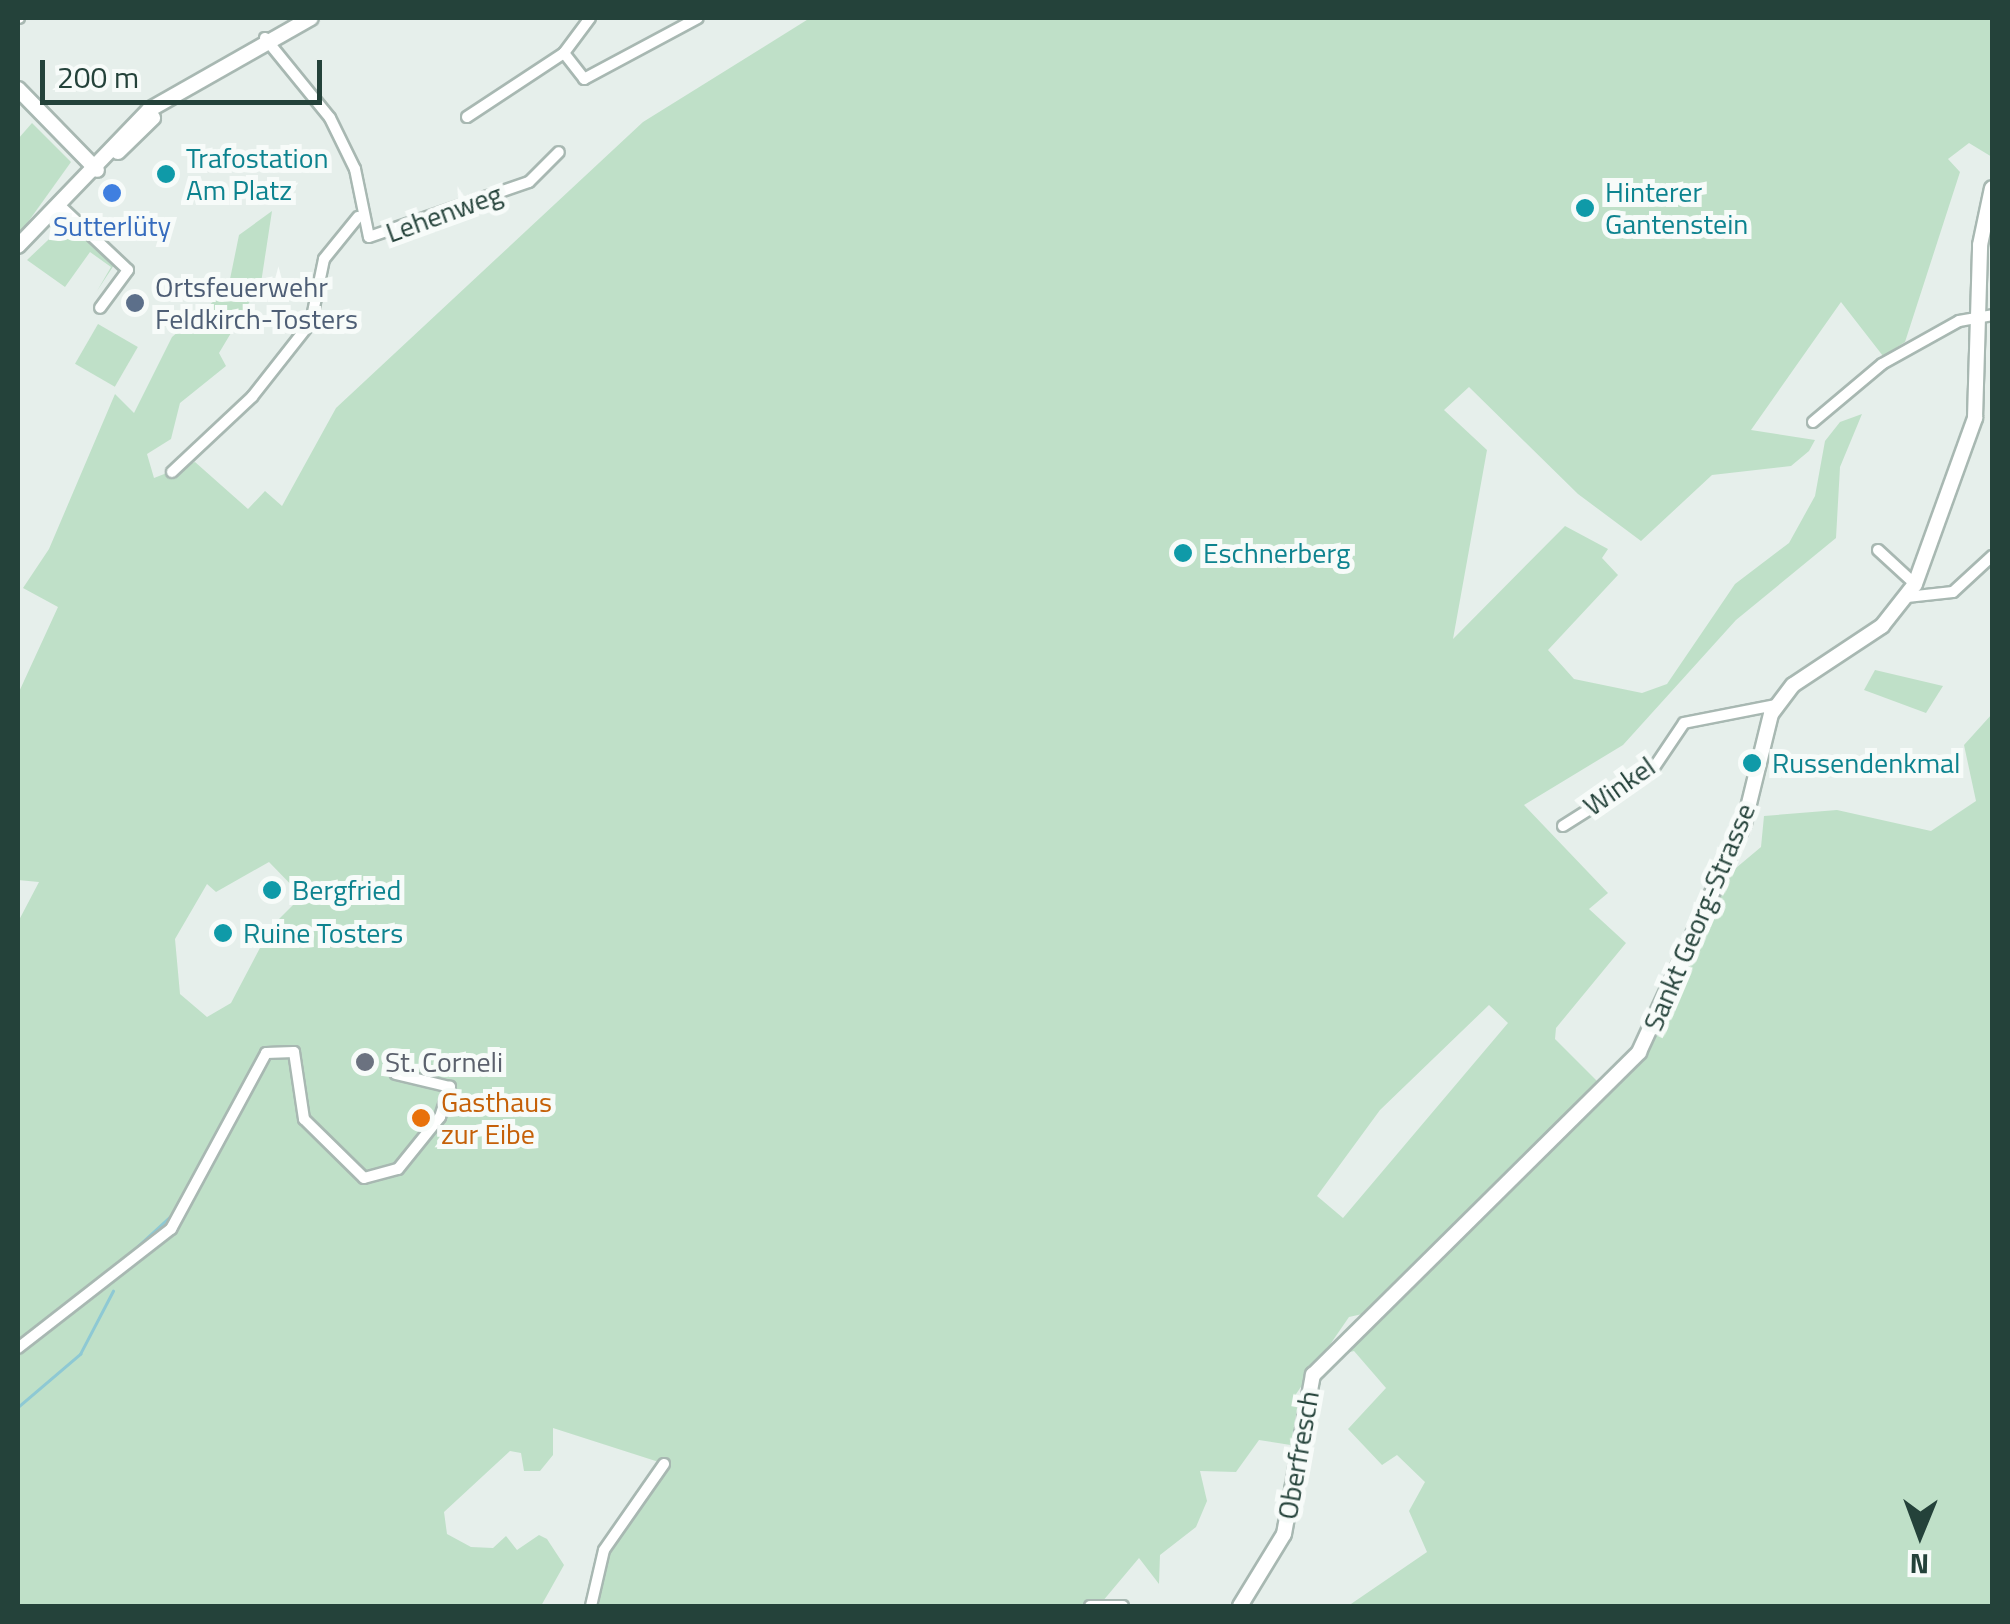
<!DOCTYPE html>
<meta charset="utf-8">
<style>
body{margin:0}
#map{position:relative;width:2010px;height:1624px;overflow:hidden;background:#e6efeb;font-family:"Titillium Web",sans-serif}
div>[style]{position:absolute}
.green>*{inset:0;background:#bfe0c8;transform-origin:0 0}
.stream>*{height:2.5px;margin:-1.25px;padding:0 1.25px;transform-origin:1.25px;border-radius:1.25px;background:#8ec9d4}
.roads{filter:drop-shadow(2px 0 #a8b8b2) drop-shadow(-2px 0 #a8b8b2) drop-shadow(0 2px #a8b8b2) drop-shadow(0 -2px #a8b8b2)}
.street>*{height:10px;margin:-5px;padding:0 5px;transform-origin:5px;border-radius:5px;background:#fff}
.secondary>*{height:14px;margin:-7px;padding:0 7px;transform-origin:7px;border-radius:7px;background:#fff}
.dots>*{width:28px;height:28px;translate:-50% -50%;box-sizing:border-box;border:5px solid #f7fbf9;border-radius:50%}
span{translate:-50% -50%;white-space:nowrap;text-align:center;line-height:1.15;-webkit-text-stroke:10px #f7fbf9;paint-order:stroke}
.culture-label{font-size:28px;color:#0d838f}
.left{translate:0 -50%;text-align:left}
.street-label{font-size:28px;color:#24423a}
.shop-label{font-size:28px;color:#366cbe}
.service-label{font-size:28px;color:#4e5e75}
.worship-label{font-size:28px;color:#5b616d}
.food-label{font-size:28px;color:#c56008}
.frame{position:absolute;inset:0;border:20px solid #24423a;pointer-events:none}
.north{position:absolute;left:1870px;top:1484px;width:100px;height:100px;-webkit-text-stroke:8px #f7fbf9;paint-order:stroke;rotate:181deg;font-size:28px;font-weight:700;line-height:40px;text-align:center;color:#24423a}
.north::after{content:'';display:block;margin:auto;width:35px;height:45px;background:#24423a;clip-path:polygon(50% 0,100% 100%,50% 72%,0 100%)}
.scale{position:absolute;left:40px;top:60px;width:282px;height:45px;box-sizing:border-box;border:5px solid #24423a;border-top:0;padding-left:12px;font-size:30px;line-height:35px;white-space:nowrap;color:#24423a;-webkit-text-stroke:8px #f7fbf9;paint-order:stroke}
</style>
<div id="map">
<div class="green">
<div style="clip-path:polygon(evenodd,810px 18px,1992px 18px,1992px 157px,1969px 143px,1948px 159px,1960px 172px,1905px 342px,1883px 356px,1841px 302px,1751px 430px,1815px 440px,1809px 451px,1791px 466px,1712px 475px,1641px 541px,1578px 494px,1469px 387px,1444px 410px,1487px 450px,1453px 639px,1565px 526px,1608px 549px,1602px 558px,1618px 575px,1548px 650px,1574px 679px,1642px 693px,1667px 684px,1735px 584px,1789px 543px,1815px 496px,1825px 441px,1840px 422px,1862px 414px,1840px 467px,1836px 538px,1736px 620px,1623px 745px,1524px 805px,1608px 893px,1589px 909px,1626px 943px,1556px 1028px,1555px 1039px,1602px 1086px,1367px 1313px,1349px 1317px,1294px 1397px,1304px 1400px,1297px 1446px,1259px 1440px,1236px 1472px,1200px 1471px,1207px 1501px,1196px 1527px,1160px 1555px,1159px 1584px,1139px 1558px,1102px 1602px,1080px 1606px,593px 1606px,607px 1551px,665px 1464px,553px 1428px,553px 1455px,540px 1471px,524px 1471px,521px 1453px,510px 1451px,444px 1512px,447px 1534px,471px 1547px,493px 1548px,506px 1536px,517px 1550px,539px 1535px,547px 1539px,564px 1565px,541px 1606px,18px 1606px,18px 922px,39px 882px,18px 880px,18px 694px,58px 607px,23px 588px,49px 549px,115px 394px,134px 413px,172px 337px,228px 289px,239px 235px,272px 211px,261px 283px,219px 353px,226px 366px,180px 403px,171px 439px,147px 454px,154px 478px,195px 462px,248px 509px,265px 491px,282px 506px,336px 408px,643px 122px,810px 18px,269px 862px,302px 896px,271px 927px,231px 1003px,207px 1017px,180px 994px,175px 939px,207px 884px,216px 892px,269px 862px,810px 18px,1489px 1005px,1508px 1023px,1343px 1218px,1317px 1196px,1380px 1110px,1489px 1005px)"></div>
<div style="clip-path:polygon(32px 123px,71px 162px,18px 236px,18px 139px)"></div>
<div style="clip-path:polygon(67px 222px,116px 262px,97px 291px,111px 267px,90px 252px,65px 287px,27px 260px)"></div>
<div style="left:98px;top:324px;width:46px;height:46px;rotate:30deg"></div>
<div style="clip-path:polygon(1875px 670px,1943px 686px,1926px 713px,1864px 690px)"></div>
<div style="clip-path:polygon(1992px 714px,1992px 1606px,1348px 1606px,1427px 1552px,1409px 1511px,1425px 1482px,1397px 1455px,1382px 1465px,1348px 1429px,1386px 1388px,1354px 1351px,1343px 1354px,1628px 1076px,1730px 873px,1761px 847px,1764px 816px,1837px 810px,1931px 831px,1976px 801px,1964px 745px)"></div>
</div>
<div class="stream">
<div style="left:125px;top:1258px;width:65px;rotate:-42.5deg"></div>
<div style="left:173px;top:1214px;width:173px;rotate:-61.7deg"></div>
<div style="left:18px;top:1407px;width:82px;rotate:-40.5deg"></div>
<div style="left:80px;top:1354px;width:71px;rotate:-62.4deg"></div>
</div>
<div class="roads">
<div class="street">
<div style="left:18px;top:18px;width:1px"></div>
<div style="left:590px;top:18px;width:44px;rotate:126.6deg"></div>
<div style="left:564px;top:53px;width:33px;rotate:52deg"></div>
<div style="left:584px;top:79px;width:129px;rotate:-28.2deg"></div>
<div style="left:265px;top:38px;width:103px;rotate:50.9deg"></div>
<div style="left:330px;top:118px;width:57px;rotate:63.9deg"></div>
<div style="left:355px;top:169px;width:69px;rotate:78.4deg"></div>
<div style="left:369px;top:237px;width:169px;rotate:-19deg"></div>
<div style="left:529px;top:182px;width:42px;rotate:-45deg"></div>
<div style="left:467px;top:117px;width:116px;rotate:-33.4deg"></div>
<div style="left:58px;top:204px;width:96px;rotate:43.3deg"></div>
<div style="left:128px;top:270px;width:47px;rotate:126.4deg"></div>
<div style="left:1813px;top:422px;width:90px;rotate:-40deg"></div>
<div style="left:1882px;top:364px;width:88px;rotate:-29.2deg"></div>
<div style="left:1959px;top:321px;width:34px;rotate:-10deg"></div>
<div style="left:172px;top:472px;width:110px;rotate:-43.2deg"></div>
<div style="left:252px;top:397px;width:95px;rotate:-51.8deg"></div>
<div style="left:311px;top:322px;width:64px;rotate:-78.3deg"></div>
<div style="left:324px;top:259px;width:54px;rotate:-51deg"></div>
<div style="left:1878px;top:550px;width:50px;rotate:42.6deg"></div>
<div style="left:1907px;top:597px;width:46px;rotate:-6.2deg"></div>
<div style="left:1953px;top:592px;width:53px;rotate:-42.7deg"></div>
<div style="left:1563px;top:826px;width:107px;rotate:-32.3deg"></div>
<div style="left:1653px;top:769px;width:55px;rotate:-56deg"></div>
<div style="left:1684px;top:723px;width:94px;rotate:-11.1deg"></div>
<div style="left:18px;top:1348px;width:194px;rotate:-37.9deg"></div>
<div style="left:171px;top:1229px;width:200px;rotate:-61.6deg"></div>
<div style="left:266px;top:1053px;width:28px;rotate:-2deg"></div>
<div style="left:294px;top:1052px;width:68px;rotate:81.5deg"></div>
<div style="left:304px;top:1119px;width:84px;rotate:44.5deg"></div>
<div style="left:364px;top:1178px;width:35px;rotate:-15deg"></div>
<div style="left:398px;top:1169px;width:67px;rotate:-51.1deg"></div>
<div style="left:440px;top:1117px;width:32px;rotate:-72deg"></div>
<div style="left:450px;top:1087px;width:56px;rotate:-166.5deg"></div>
<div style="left:591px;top:1606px;width:57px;rotate:-76.9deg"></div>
<div style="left:604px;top:1550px;width:105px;rotate:-55.1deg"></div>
<div style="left:1090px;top:1606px;width:33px"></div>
</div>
<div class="secondary">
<div style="left:18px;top:89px;width:113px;rotate:45.7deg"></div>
<div style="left:118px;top:152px;width:49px;rotate:-44.2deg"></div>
<div style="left:18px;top:246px;width:189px;rotate:-46.1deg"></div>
<div style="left:149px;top:110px;width:186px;rotate:-29.6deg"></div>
<div style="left:1240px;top:1606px;width:84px;rotate:-58.6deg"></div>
<div style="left:1284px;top:1534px;width:162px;rotate:-79.7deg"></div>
<div style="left:1313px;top:1375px;width:459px;rotate:-44.7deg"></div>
<div style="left:1639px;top:1052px;width:251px;rotate:-65.3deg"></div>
<div style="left:1744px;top:824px;width:113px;rotate:-76.2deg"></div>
<div style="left:1771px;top:714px;width:36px;rotate:-53deg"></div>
<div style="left:1793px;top:685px;width:107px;rotate:-33.5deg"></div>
<div style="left:1882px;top:626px;width:53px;rotate:-51.8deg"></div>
<div style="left:1915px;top:584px;width:177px;rotate:-70.1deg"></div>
<div style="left:1975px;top:418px;width:173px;rotate:-88.3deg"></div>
<div style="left:1980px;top:245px;width:58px;rotate:-78.1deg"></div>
</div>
</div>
<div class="dots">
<div style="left:166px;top:174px;background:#0f9aa8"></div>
<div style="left:112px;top:193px;background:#3f7fe0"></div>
<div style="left:1585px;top:208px;background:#0f9aa8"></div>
<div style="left:135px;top:303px;background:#5c6f8a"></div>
<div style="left:1183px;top:553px;background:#0f9aa8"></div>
<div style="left:1752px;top:763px;background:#0f9aa8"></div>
<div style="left:272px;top:890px;background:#0f9aa8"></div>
<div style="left:223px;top:933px;background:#0f9aa8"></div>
<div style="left:365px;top:1062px;background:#6b7280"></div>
<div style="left:421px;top:1118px;background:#e8710a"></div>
</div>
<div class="culture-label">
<span class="left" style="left:186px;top:174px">Trafostation<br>Am Platz</span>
<span class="left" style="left:1605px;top:208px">Hinterer<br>Gantenstein</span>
<span class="left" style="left:1203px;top:553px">Eschnerberg</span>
<span class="left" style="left:1772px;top:763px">Russendenkmal</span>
<span class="left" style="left:292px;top:890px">Bergfried</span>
<span class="left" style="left:243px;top:933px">Ruine Tosters</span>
</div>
<div class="street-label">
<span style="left:444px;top:213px;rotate:-20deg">Lehenweg</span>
<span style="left:1619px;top:786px;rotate:-35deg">Winkel</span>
<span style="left:1699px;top:917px;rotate:-67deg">Sankt Georg-Strasse</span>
<span style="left:1298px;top:1455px;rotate:-80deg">Oberfresch</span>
</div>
<div class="shop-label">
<span style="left:112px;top:226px">Sutterlüty</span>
</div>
<div class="service-label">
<span class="left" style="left:155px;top:303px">Ortsfeuerwehr<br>Feldkirch-Tosters</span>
</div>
<div class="worship-label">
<span class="left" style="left:385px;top:1062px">St. Corneli</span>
</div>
<div class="food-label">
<span class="left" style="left:441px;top:1118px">Gasthaus<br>zur Eibe</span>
</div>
<div class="frame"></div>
<div class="north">N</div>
<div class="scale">200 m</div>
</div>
